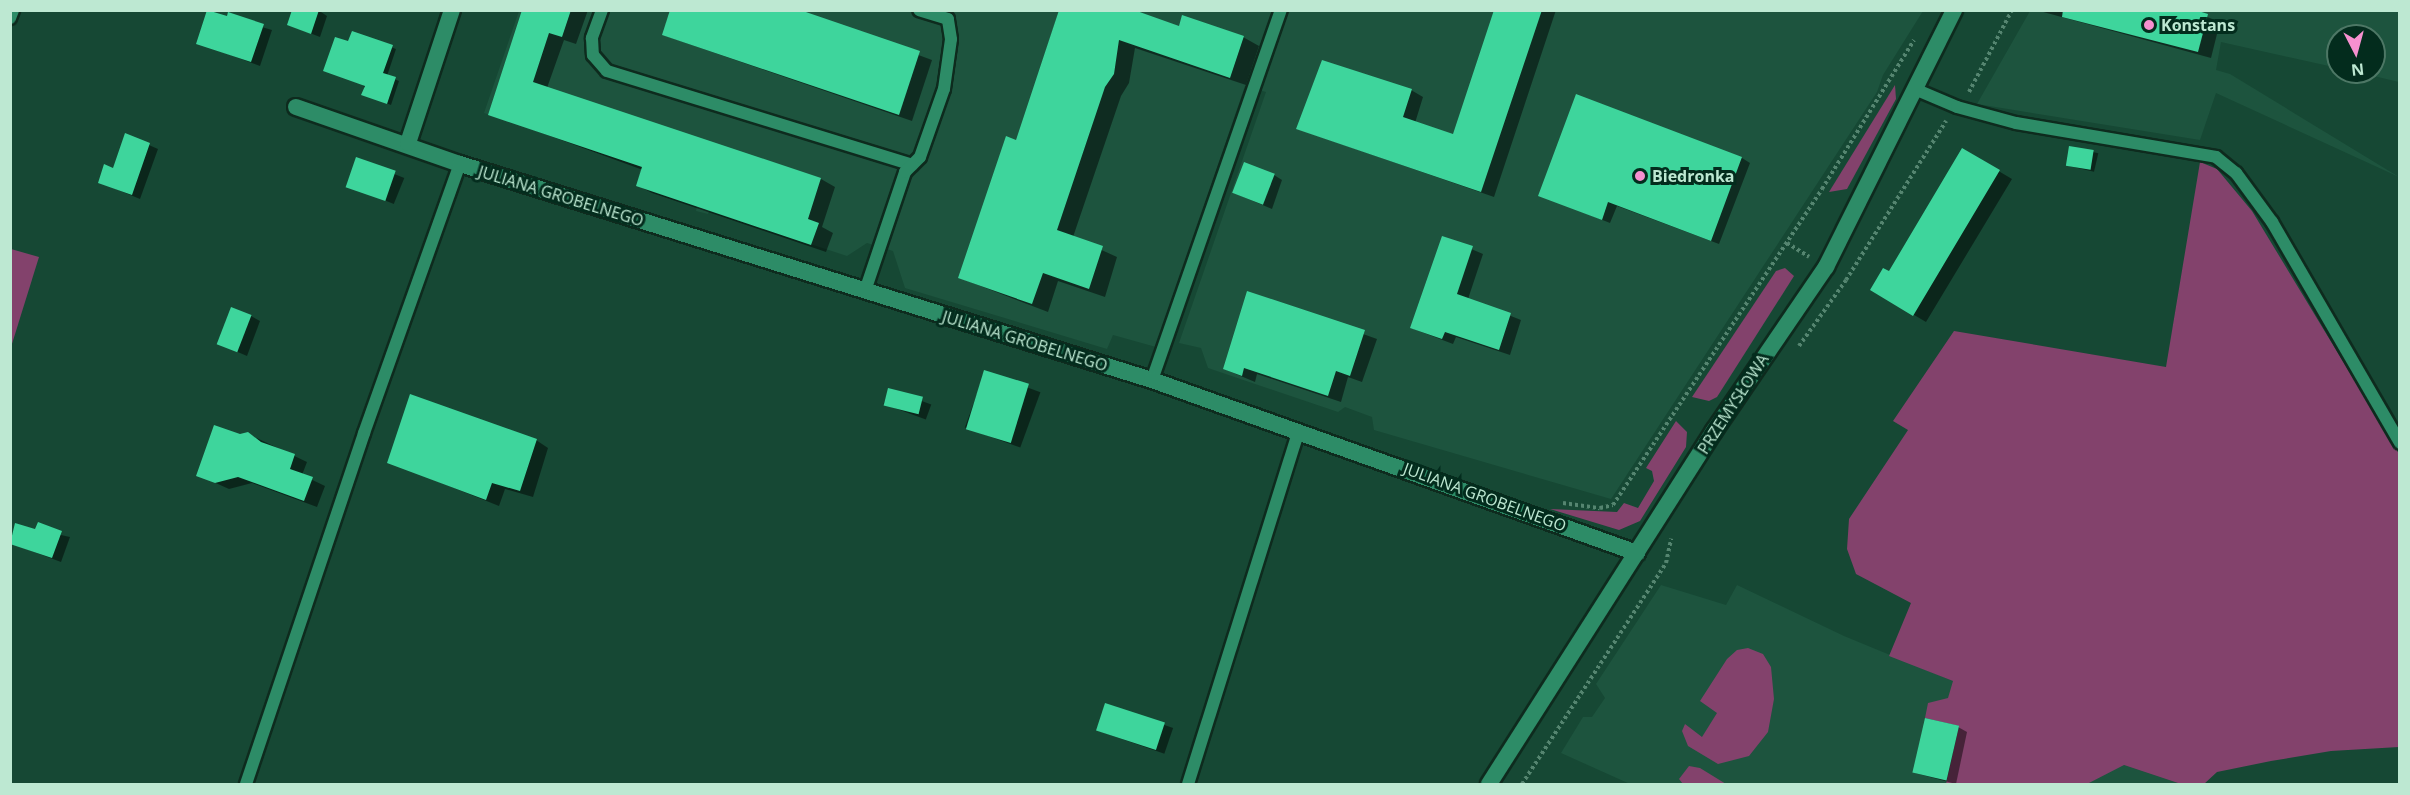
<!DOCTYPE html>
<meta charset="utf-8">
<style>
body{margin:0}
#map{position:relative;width:2410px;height:795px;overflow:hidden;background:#164834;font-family:"Open Sans",sans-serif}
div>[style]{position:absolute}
.built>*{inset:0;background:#1d543e}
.green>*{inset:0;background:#83426c}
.shadow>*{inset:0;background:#0007;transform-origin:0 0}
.building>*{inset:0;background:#3ed59c;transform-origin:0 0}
.path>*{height:4px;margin-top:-2px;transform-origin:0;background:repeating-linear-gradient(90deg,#558570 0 3px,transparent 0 6px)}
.roads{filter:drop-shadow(2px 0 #0e2b1e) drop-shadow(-2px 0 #0e2b1e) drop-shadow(0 2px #0e2b1e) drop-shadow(0 -2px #0e2b1e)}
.service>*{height:12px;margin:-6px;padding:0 6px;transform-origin:6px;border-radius:6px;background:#2d8c67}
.minor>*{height:16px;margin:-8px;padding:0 8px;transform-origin:8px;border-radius:8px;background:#2d8c67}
.tertiary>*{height:16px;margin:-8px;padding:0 8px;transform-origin:8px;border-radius:8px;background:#2d8c67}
.dots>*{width:16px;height:16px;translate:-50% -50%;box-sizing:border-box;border:3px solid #032c1d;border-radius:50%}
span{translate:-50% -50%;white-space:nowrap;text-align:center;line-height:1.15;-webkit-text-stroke:6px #032c1d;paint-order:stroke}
.poi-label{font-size:16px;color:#bde8d2;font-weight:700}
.left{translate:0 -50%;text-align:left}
.street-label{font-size:16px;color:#bde8d2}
.frame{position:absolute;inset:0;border:12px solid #bde8d2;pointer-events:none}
.north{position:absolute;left:2326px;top:24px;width:60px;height:60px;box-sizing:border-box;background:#032c1d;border:2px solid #4d7765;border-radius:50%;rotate:174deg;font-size:16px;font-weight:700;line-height:24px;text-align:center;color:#bde8d2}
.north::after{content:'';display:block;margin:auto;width:21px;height:27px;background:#f690cf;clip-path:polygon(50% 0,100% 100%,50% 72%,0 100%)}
</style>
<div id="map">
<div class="built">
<div style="clip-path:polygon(519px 11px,1923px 11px,1883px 75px,1877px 92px,1611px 499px,1374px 430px,1372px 417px,1345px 407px,1338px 412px,1208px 368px,1201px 348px,1179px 343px,1266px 92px,1245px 86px,1156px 347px,1113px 335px,1107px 349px,905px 288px,893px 251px,867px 243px,847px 256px,709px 211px,708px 214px,696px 211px,697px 206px,636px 186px,641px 167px,484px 113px)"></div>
<div style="clip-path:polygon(2030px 11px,2399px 11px,2399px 82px,2357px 72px,2374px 72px,2374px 36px,2338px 36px,2338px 68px,2221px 42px,2216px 70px,2230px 74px,2399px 177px,2216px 93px,2200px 140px,1977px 104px)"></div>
<div style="clip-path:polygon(1661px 585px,1726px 605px,1737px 585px,1844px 636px,1953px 681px,2124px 765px,2181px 784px,1630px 784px,1561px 753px,1583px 717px,1592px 717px,1605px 698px,1596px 684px)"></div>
</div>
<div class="green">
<div style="clip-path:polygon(1895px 85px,1896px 99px,1847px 189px,1829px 192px)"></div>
<div style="clip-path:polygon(2200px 162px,2217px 169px,2252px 211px,2399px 454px,2399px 747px,2331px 751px,2271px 761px,2217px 772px,2204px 784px,2181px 784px,2124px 765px,2087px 784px,1946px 784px,1959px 726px,1925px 718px,1928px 703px,1948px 698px,1953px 681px,1889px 656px,1911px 603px,1856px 574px,1847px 549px,1849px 519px,1908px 430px,1893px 421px,1954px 331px,2166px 367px)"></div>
<div style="clip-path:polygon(11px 249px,39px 257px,11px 347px,10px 249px)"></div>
<div style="clip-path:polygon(1785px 268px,1794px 276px,1717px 397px,1709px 401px,1692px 397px,1776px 271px)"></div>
<div style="clip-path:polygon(1676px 421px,1687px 432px,1686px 447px,1640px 521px,1619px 530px,1550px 509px,1617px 512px,1624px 503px,1638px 508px,1654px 481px,1652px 471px,1646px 468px)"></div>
<div style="clip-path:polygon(1748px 648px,1763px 654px,1771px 667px,1774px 699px,1768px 732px,1749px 756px,1718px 764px,1688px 746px,1682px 731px,1685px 724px,1702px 737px,1717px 713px,1700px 701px,1727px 659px,1737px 650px)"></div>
<div style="clip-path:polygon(1689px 766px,1700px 768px,1726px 784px,1683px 784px,1679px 779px)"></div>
</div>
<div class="shadow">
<div style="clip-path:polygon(318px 10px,327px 16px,320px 37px,289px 25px)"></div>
<div style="clip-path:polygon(526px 10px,588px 10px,576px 44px,564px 40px,547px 88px,821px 179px,835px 187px,822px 227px,833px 233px,826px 252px,652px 193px,637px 185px,643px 170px,490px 114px)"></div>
<div style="clip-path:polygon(796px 10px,932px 60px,912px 121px,663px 35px)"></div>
<div style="clip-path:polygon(1059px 10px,1129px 10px,1180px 28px,1243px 37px,1259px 46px,1246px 85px,1135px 48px,1129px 83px,1121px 96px,1073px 237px,1117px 257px,1105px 297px,1058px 281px,1048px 312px,960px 278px,1017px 142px)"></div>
<div style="clip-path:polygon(1495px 10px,1556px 10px,1494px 197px,1298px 129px,1411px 90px,1423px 97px,1415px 123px,1454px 136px)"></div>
<div style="clip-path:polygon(2036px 10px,2189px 10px,2220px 22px,2211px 58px)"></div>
<div style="clip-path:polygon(228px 17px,272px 30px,260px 66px,198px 43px)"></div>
<div style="clip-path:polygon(353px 33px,396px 49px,387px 76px,399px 81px,391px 105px,367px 96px,349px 43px)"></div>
<div style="clip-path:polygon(126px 135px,158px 149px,140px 199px,99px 182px,114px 170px)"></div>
<div style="left:2071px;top:147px;width:28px;height:19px;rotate:13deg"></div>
<div style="clip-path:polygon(1963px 150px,2012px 179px,1926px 322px,1872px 290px,1890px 273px)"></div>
<div style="clip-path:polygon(1742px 158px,1750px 163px,1719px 244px,1617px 206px,1610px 223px,1540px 195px)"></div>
<div style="left:357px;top:159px;width:51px;height:28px;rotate:22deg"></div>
<div style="clip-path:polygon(1274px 175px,1282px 180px,1272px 209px,1234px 193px)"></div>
<div style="clip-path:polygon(1443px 237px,1483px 254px,1468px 299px,1521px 320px,1510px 355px,1456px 337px,1453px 344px,1411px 328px)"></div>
<div style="clip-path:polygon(1248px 293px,1377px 339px,1362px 382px,1348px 377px,1341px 402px,1257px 374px,1255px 382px,1224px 369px)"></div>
<div style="clip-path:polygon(251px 316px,260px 321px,247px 356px,219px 344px)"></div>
<div style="left:985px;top:372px;width:59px;height:59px;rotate:20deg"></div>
<div style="left:889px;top:389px;width:45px;height:16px;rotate:20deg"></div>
<div style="clip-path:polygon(248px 434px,307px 462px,302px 475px,325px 486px,317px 507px,252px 483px,229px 489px,198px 475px,240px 436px)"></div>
<div style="clip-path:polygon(536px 440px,548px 448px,533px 497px,505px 489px,499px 506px,389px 462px)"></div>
<div style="clip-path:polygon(16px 525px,70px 537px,61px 562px,10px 543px)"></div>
<div style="left:1106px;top:705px;width:71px;height:27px;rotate:19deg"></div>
<div style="clip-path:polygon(1958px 727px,1967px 732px,1956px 784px,1915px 773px)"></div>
</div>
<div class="building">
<div style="clip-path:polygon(207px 10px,227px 16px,228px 12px,264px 24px,251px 62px,196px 44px)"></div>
<div style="clip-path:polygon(292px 10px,319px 10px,311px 34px,287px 25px)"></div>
<div style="clip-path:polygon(522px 10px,571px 10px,562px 37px,549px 33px,533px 82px,821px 178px,808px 219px,819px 223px,811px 245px,636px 186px,642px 167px,488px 115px)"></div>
<div style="clip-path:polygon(670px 10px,800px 10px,920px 51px,899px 115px,662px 35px)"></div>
<div style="clip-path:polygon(1059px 10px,1134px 10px,1179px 26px,1182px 15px,1244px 36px,1230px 78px,1119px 40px,1114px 74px,1105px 87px,1057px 230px,1103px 246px,1089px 289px,1043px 273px,1032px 304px,958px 278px,1006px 136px,1016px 140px)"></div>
<div style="clip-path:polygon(1494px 10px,1542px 10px,1481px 192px,1296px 129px,1322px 60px,1412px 89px,1403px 117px,1453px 134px)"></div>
<div style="clip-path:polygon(2063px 10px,2195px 10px,2208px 14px,2198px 52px,2062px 17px)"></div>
<div style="clip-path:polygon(352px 31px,393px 45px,383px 73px,396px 77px,387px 104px,361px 95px,365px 86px,323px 71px,335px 37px,348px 41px)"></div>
<div style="clip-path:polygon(1576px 94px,1742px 157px,1711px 241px,1608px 202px,1602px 220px,1538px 196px)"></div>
<div style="clip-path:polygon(125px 133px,150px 143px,132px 195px,98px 183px,104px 164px,113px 168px)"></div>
<div style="left:2069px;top:146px;width:25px;height:20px;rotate:9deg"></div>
<div style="clip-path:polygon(1962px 148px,2000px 170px,1913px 316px,1870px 290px,1883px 268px,1889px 271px)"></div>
<div style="left:356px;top:157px;width:42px;height:32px;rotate:19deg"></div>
<div style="left:1244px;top:162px;width:33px;height:33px;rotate:21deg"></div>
<div style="clip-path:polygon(1442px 236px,1473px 246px,1457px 294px,1511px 313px,1499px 350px,1445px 332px,1442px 339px,1410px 328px)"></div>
<div style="clip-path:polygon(1247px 291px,1365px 330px,1350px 376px,1336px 371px,1328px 396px,1244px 368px,1242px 376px,1223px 369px)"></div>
<div style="left:231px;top:307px;width:22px;height:40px;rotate:21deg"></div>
<div style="left:984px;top:370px;width:47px;height:62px;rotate:17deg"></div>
<div style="left:888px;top:388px;width:36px;height:18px;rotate:14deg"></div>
<div style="clip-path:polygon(410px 394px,537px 439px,520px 491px,492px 483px,486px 500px,387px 463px)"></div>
<div style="clip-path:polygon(214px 425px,240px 434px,248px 432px,261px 442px,295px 454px,290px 469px,313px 477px,304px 501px,238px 477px,215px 483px,196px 476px)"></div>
<div style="clip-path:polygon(38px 522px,62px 531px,52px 558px,10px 544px,15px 523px,35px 529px)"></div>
<div style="left:1105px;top:703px;width:63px;height:29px;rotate:18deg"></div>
<div style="left:1925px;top:718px;width:35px;height:56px;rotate:13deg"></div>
</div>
<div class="path">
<div style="left:1969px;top:92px;width:93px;rotate:-62.3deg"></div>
<div style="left:1787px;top:243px;width:26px;rotate:32deg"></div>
<div style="left:1799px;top:346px;width:81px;rotate:-54.5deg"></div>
<div style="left:1846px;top:280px;width:188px;rotate:-57.8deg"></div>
<div style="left:1563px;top:503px;width:37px;rotate:8deg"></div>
<div style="left:1600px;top:508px;width:13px;rotate:-13deg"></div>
<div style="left:1613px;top:505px;width:379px;rotate:-56.5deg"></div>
<div style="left:1822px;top:189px;width:175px;rotate:-58.3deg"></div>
<div style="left:1522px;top:784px;width:264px;rotate:-56.9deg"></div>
<div style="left:1666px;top:563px;width:25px;rotate:-78deg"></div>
</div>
<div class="roads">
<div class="service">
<div style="left:602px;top:10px;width:30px;rotate:110deg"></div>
<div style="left:592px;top:38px;width:17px;rotate:87deg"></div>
<div style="left:593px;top:55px;width:21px;rotate:49deg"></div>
<div style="left:607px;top:71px;width:319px;rotate:17.1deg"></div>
<div style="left:10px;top:18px;width:9px;rotate:-69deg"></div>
<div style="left:1917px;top:90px;width:43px;rotate:23deg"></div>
<div style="left:1957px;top:107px;width:61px;rotate:15.2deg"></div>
<div style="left:2016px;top:123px;width:203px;rotate:9.6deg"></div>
<div style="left:2216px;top:157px;width:26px;rotate:39deg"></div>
<div style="left:2236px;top:173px;width:61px;rotate:53.7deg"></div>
<div style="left:2272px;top:222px;width:255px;rotate:59.9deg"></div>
<div style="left:865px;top:291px;width:126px;rotate:-71.4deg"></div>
<div style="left:905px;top:172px;width:21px;rotate:-45deg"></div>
<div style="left:920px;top:157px;width:72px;rotate:-70.6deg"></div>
<div style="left:944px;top:89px;width:50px;rotate:-82deg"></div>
<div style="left:951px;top:39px;width:20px;rotate:-99deg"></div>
<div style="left:948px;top:19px;width:30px;rotate:-163deg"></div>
<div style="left:1152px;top:380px;width:392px;rotate:-70.8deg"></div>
<div style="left:246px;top:784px;width:370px;rotate:-71.4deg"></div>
<div style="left:364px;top:433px;width:286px;rotate:-70.4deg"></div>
<div style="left:1188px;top:784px;width:369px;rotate:-72.6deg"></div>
</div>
<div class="minor">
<div style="left:296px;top:107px;width:174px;rotate:19.2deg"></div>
<div style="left:460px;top:164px;width:725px;rotate:17.34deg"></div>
<div style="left:1152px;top:380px;width:515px;rotate:19.63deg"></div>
<div style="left:408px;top:143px;width:140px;rotate:-71.7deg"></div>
</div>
<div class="tertiary">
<div style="left:1489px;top:784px;width:419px;rotate:-57.5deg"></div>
<div style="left:1714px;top:431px;width:199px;rotate:-55.7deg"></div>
<div style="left:1826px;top:267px;width:287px;rotate:-63.5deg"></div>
</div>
</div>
<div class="dots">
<div style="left:2149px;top:25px;background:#f690cf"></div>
<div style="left:1640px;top:176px;background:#f690cf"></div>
</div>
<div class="poi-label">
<span class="left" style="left:2161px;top:25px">Konstans</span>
<span class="left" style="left:1652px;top:176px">Biedronka</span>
</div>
<div class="street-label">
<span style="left:561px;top:196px;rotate:17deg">JULIANA GROBELNEGO</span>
<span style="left:1025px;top:341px;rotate:17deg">JULIANA GROBELNEGO</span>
<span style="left:1733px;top:404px;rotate:-57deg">PRZEMYSŁOWA</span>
<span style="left:1485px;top:497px;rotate:20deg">JULIANA GROBELNEGO</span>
</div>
<div class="frame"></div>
<div class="north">N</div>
</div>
